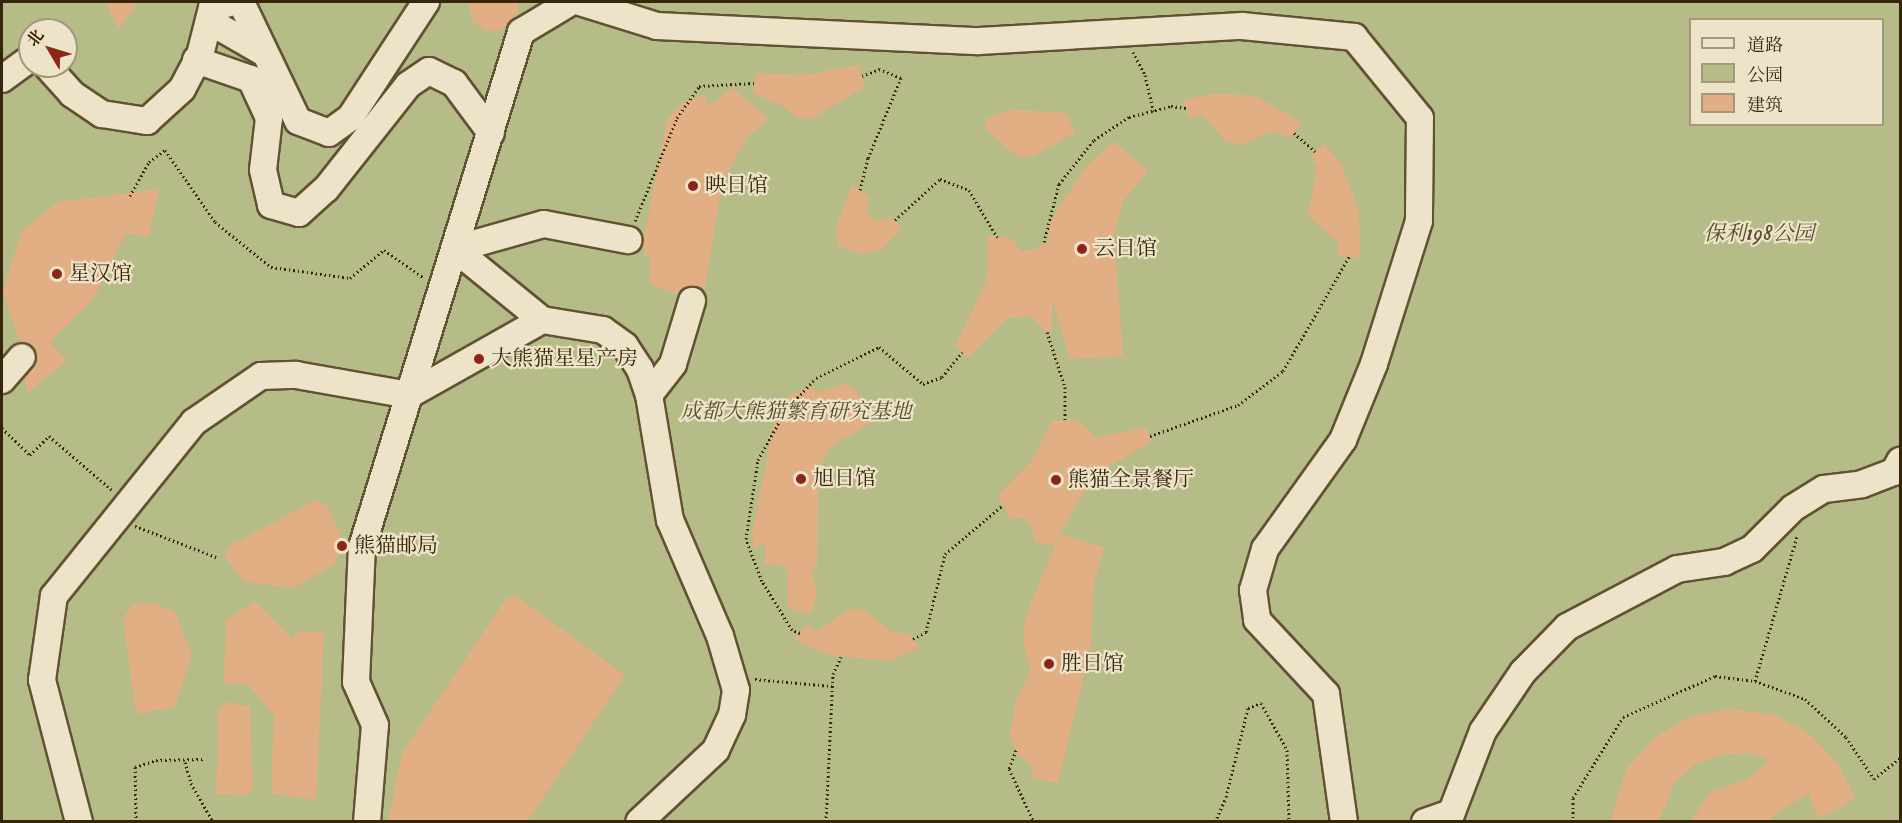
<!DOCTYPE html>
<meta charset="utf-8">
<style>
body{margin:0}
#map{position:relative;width:1902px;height:823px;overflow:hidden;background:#e3d4aa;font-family:"IM FELL DW Pica","Noto Serif SC",serif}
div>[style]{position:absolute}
.green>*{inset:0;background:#b5bc87}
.building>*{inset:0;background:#e2af84}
.path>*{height:3px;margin-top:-1.5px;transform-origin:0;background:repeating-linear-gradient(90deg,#37250b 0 1.5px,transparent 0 4.5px)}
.roads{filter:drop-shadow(2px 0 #625133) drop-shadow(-2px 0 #625133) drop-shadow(0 2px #625133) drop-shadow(0 -2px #625133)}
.minor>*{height:26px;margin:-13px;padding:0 13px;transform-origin:13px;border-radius:13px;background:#ede3c8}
.dots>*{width:16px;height:16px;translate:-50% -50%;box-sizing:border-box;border:3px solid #ede3c8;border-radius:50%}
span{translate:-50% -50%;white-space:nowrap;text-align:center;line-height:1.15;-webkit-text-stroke:4.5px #ede3c8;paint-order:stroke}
.poi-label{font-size:21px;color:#37250b}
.left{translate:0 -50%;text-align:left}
.park-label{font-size:21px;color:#564b2a;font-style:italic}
.frame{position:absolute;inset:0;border:3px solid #37250b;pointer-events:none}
.legend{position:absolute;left:1689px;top:18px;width:195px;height:108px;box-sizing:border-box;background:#ede3c8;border:2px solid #a4977c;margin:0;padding:8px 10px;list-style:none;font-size:18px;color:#37250b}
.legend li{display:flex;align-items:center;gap:12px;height:30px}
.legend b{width:30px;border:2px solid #a4977c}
.north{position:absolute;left:18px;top:18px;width:60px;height:60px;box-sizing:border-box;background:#ede3c8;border:2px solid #a4977c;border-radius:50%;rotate:308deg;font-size:16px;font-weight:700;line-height:24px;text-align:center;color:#37250b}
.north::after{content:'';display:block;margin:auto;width:21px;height:27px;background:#8f2418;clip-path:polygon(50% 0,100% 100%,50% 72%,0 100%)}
</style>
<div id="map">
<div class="green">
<div style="clip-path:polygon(evenodd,2px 2px,1900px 2px,1900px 821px,2px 822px,2px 2px,1690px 20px,1882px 20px,1882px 124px,1690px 124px,1690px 20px,2px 2px,30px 30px,66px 30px,66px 66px,30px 66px,30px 30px)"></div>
</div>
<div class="building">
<div style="clip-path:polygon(105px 2px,137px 2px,119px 29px)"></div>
<div style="clip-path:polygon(468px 2px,518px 2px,518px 13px,502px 30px,486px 31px,473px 22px)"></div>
<div style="clip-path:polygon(859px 65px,865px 87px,810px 119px,797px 118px,781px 105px,752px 93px,757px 73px,804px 75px)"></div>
<div style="clip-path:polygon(732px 88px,769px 119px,746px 138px,722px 184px,702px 304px,650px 284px,650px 254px,645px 257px,643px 242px,667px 120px,681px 104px,705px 94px,708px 107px)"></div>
<div style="clip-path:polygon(1214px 94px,1254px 95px,1302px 123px,1289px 138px,1274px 131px,1240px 145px,1225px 141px,1203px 115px,1190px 118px,1183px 100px)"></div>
<div style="clip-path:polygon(1010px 109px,1066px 113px,1075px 133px,1033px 156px,1018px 157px,985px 129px,986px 119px)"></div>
<div style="clip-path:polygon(1114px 141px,1148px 171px,1123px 201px,1114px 236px,1123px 356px,1070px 359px,1052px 298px,1052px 330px,1047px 332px,1030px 316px,1007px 318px,968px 357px,955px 347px,987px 280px,988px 236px,1011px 238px,1021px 251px,1037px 249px,1048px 241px,1049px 224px,1063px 201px,1088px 165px)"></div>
<div style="clip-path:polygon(1324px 143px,1343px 167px,1359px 212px,1360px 258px,1337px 255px,1337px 241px,1308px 216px,1317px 167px,1310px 156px)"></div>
<div style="clip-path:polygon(852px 185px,868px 196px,867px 215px,877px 221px,892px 217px,902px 227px,882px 250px,861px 254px,839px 246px,835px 230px)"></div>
<div style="clip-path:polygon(159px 189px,149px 237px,126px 233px,94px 298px,50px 342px,67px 361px,27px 393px,22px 349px,3px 292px,21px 232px,58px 202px)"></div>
<div style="clip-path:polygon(844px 383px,856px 390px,872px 422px,829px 448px,818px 471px,817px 568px,811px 567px,817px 592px,812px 614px,788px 609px,787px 566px,765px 564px,765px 543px,754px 549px,752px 534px,776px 412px,790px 395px,814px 386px,815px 393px)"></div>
<div style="clip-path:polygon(1076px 419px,1096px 437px,1146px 428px,1152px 441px,1108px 467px,1080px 498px,1060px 534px,1104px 547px,1093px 587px,1091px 646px,1058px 783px,1032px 778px,1033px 768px,1018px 754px,1010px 736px,1016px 700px,1031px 671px,1023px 643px,1026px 615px,1055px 546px,1035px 542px,1031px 524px,1023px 517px,1011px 520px,998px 495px,1033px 459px,1052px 421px)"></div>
<div style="clip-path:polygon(315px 500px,327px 506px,344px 541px,335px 564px,294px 588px,244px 582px,225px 556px,229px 546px)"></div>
<div style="clip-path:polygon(516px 596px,625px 675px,527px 822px,388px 822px,402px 753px,506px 599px)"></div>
<div style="clip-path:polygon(255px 601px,292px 639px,296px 632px,324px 631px,316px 800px,271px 793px,274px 715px,248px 685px,224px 683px,226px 620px)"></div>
<div style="clip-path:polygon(153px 603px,174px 611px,192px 654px,175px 707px,136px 714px,123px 618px,132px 605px)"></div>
<div style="clip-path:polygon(849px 609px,863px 609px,892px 632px,910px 634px,920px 647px,890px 661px,829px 655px,794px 640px,807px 625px,817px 631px)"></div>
<div style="clip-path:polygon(227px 702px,250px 707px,253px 788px,247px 795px,216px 794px,219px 708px)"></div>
<div style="clip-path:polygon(1733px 709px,1775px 715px,1810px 734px,1838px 763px,1855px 799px,1818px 819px,1809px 793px,1773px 815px,1770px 822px,1690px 822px,1709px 793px,1748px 779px,1770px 759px,1745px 753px,1719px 755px,1694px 765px,1675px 782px,1658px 822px,1610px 822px,1626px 770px,1654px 738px,1691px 716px)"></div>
</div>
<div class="path">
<div style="left:1133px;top:52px;width:26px;rotate:62deg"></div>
<div style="left:1145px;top:75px;width:37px;rotate:77deg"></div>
<div style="left:1294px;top:133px;width:28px;rotate:41deg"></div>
<div style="left:860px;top:190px;width:33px;rotate:-76deg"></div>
<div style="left:868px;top:158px;width:87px;rotate:-67.6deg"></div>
<div style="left:901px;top:78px;width:23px;rotate:-157deg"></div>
<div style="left:880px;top:69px;width:19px;rotate:159deg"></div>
<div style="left:130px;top:196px;width:39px;rotate:-61deg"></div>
<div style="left:149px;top:162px;width:20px;rotate:-37deg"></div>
<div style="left:165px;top:150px;width:88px;rotate:55.2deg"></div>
<div style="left:215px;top:222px;width:72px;rotate:38.8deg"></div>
<div style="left:271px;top:267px;width:80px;rotate:7.9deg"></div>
<div style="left:350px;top:278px;width:44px;rotate:-39.5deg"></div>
<div style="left:384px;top:250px;width:49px;rotate:35deg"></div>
<div style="left:895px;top:220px;width:61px;rotate:-42.3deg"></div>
<div style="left:940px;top:179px;width:31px;rotate:21deg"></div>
<div style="left:969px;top:190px;width:55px;rotate:59.2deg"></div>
<div style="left:635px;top:221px;width:111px;rotate:-67.8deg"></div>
<div style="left:677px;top:118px;width:39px;rotate:-55deg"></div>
<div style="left:699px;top:86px;width:55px;rotate:-3.1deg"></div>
<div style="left:1044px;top:242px;width:60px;rotate:-75.5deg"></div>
<div style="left:1059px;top:184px;width:56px;rotate:-51.5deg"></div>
<div style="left:1094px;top:140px;width:42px;rotate:-33.3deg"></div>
<div style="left:1129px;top:117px;width:43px;rotate:-14.7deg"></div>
<div style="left:1171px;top:106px;width:15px;rotate:8deg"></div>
<div style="left:1047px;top:332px;width:58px;rotate:71.9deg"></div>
<div style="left:1065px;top:387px;width:33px;rotate:90deg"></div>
<div style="left:2px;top:428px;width:39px;rotate:44deg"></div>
<div style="left:30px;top:455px;width:27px;rotate:-45deg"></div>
<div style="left:49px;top:436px;width:83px;rotate:40.6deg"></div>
<div style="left:1150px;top:436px;width:93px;rotate:-19.4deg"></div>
<div style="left:1238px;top:405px;width:56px;rotate:-37.1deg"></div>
<div style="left:1283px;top:371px;width:132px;rotate:-59.9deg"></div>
<div style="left:135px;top:526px;width:87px;rotate:20.9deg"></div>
<div style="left:800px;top:633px;width:9px;rotate:-159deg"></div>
<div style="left:792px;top:630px;width:57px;rotate:-121.5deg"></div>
<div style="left:762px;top:581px;width:45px;rotate:-110.9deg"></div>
<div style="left:746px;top:539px;width:80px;rotate:-81.4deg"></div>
<div style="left:758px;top:460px;width:56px;rotate:-61.1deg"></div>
<div style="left:785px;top:411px;width:45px;rotate:-46.8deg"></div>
<div style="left:816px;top:378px;width:70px;rotate:-26.2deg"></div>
<div style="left:879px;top:347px;width:57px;rotate:40.1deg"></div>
<div style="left:923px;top:384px;width:20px;rotate:-20deg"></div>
<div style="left:942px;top:377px;width:32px;rotate:-51deg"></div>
<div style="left:913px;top:639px;width:15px;rotate:-28deg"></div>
<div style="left:926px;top:632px;width:80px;rotate:-76.3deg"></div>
<div style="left:945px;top:554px;width:76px;rotate:-40.2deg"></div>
<div style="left:755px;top:679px;width:77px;rotate:5.2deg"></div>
<div style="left:1755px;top:681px;width:151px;rotate:-73.8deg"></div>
<div style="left:1016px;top:750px;width:20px;rotate:110deg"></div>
<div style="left:1009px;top:769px;width:59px;rotate:64.7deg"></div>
<div style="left:185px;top:762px;width:22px;rotate:74deg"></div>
<div style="left:191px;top:783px;width:45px;rotate:60.6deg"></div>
<div style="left:136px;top:822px;width:55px;rotate:-91deg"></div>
<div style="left:135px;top:767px;width:22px;rotate:-18deg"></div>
<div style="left:156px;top:760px;width:47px;rotate:-1.2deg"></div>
<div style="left:826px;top:822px;width:148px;rotate:-87.3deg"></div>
<div style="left:833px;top:674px;width:19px;rotate:-65deg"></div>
<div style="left:1215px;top:822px;width:27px;rotate:-66deg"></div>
<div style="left:1226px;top:797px;width:92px;rotate:-76.1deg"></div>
<div style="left:1248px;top:708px;width:14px;rotate:-21deg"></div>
<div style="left:1261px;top:703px;width:54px;rotate:61deg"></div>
<div style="left:1287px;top:750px;width:72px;rotate:88.4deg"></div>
<div style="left:1573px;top:822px;width:24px;rotate:-90deg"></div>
<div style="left:1573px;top:798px;width:95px;rotate:-58.3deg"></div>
<div style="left:1623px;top:717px;width:101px;rotate:-24deg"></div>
<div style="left:1715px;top:676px;width:40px;rotate:7.1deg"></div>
<div style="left:1755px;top:681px;width:53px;rotate:19.8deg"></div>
<div style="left:1805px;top:699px;width:56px;rotate:42.8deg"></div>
<div style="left:1846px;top:737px;width:50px;rotate:56.3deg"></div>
<div style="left:1874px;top:779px;width:33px;rotate:-39deg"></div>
</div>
<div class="roads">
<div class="minor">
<div style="left:241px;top:2px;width:132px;rotate:64.4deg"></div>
<div style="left:298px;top:121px;width:33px;rotate:21deg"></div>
<div style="left:329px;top:133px;width:26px;rotate:-36deg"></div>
<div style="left:350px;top:118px;width:139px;rotate:-56.8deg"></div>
<div style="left:580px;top:2px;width:81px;rotate:17.3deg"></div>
<div style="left:657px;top:26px;width:322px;rotate:2.7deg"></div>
<div style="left:979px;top:41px;width:263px;rotate:-3.3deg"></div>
<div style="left:1242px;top:26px;width:113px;rotate:5.6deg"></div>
<div style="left:1354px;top:37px;width:104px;rotate:50.8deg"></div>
<div style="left:1420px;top:118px;width:103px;rotate:90.6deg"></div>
<div style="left:1419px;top:221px;width:150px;rotate:107.5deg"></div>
<div style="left:1374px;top:364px;width:82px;rotate:112.2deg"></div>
<div style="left:1343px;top:440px;width:134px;rotate:125.6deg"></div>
<div style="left:1265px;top:549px;width:43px;rotate:106.3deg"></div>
<div style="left:1253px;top:590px;width:30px;rotate:82deg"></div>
<div style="left:1257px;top:620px;width:101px;rotate:47deg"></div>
<div style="left:1326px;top:694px;width:129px;rotate:82deg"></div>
<div style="left:209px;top:21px;width:62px;rotate:29.9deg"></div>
<div style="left:196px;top:60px;width:58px;rotate:19.1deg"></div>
<div style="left:251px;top:79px;width:43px;rotate:65.2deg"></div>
<div style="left:269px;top:118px;width:52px;rotate:96.6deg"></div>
<div style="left:263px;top:170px;width:36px;rotate:77deg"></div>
<div style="left:271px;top:205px;width:29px;rotate:16deg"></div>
<div style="left:299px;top:213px;width:36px;rotate:-42deg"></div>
<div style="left:326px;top:189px;width:132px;rotate:-51.7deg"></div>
<div style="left:408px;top:85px;width:25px;rotate:-34deg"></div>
<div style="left:429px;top:71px;width:28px;rotate:26deg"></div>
<div style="left:454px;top:83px;width:62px;rotate:53.5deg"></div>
<div style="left:47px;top:66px;width:38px;rotate:48deg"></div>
<div style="left:72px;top:94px;width:36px;rotate:34deg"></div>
<div style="left:102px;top:114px;width:46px;rotate:8.8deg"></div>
<div style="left:147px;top:121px;width:47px;rotate:-42.4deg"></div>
<div style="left:182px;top:89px;width:38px;rotate:-62deg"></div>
<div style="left:200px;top:55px;width:49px;rotate:-75.7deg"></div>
<div style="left:212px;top:8px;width:22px;rotate:-16deg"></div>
<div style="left:2px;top:79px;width:34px;rotate:-36deg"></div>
<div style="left:455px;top:249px;width:92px;rotate:-15.7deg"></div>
<div style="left:544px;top:224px;width:86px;rotate:10.8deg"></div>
<div style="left:455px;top:249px;width:112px;rotate:39.2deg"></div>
<div style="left:2px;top:380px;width:30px;rotate:-49deg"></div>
<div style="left:649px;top:395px;width:39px;rotate:-52deg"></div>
<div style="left:673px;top:364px;width:66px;rotate:-73.2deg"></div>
<div style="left:79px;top:822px;width:147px;rotate:-104.6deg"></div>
<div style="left:42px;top:680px;width:85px;rotate:-81.9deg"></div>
<div style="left:54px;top:596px;width:223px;rotate:-51.2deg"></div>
<div style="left:194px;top:422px;width:81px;rotate:-34.5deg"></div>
<div style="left:261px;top:376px;width:35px;rotate:-2deg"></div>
<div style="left:296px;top:375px;width:115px;rotate:10deg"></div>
<div style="left:409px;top:395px;width:153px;rotate:-29.4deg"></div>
<div style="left:542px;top:320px;width:62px;rotate:9.3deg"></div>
<div style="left:603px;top:330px;width:27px;rotate:36deg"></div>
<div style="left:625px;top:346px;width:27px;rotate:57deg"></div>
<div style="left:640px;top:369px;width:28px;rotate:71deg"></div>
<div style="left:649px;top:395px;width:127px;rotate:80.5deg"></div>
<div style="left:670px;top:520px;width:126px;rotate:66.7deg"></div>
<div style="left:720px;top:636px;width:56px;rotate:73.5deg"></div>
<div style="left:736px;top:690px;width:25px;rotate:99deg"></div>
<div style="left:732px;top:715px;width:38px;rotate:115deg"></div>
<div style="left:716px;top:750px;width:105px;rotate:136.9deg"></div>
<div style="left:367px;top:822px;width:97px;rotate:-85.3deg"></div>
<div style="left:375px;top:725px;width:47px;rotate:-113.8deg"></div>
<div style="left:356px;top:682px;width:135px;rotate:-87.5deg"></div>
<div style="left:362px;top:547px;width:539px;rotate:-72.84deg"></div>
<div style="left:521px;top:32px;width:58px;rotate:-31deg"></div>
<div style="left:1425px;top:822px;width:28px;rotate:-19deg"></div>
<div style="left:1448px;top:822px;width:97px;rotate:-69deg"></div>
<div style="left:1483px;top:731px;width:71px;rotate:-55.9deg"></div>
<div style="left:1523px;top:672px;width:63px;rotate:-45.6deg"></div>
<div style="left:1567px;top:627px;width:124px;rotate:-27.8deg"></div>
<div style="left:1677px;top:569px;width:48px;rotate:-8.5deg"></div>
<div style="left:1724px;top:562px;width:31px;rotate:-25deg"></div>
<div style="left:1752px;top:549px;width:58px;rotate:-45deg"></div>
<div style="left:1793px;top:508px;width:36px;rotate:-32deg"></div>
<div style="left:1824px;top:489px;width:38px;rotate:-7deg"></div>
<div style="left:1862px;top:484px;width:34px;rotate:-21deg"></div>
<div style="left:1894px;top:472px;width:13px;rotate:-61deg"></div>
</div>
</div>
<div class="dots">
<div style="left:693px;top:186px;background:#8f2418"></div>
<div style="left:1082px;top:249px;background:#8f2418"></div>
<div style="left:57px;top:274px;background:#8f2418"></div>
<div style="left:479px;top:359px;background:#8f2418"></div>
<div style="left:801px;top:479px;background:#8f2418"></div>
<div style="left:1056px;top:480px;background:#8f2418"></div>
<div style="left:342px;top:546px;background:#8f2418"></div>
<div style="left:1049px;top:664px;background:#8f2418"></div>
</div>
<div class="poi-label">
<span class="left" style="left:705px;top:186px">映日馆</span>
<span class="left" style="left:1094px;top:249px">云日馆</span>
<span class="left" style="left:69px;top:274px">星汉馆</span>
<span class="left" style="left:491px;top:359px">大熊猫星星产房</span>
<span class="left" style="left:813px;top:479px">旭日馆</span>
<span class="left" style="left:1068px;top:480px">熊猫全景餐厅</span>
<span class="left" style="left:354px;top:546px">熊猫邮局</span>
<span class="left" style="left:1061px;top:664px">胜日馆</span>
</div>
<div class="park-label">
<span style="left:1759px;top:234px">保利198公园</span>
<span style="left:796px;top:412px">成都大熊猫繁育研究基地</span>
</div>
<div class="frame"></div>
<ul class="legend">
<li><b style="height:8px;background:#ede3c8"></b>道路</li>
<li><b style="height:16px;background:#b5bc87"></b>公园</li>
<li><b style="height:16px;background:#e2af84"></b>建筑</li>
</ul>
<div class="north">北</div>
</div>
